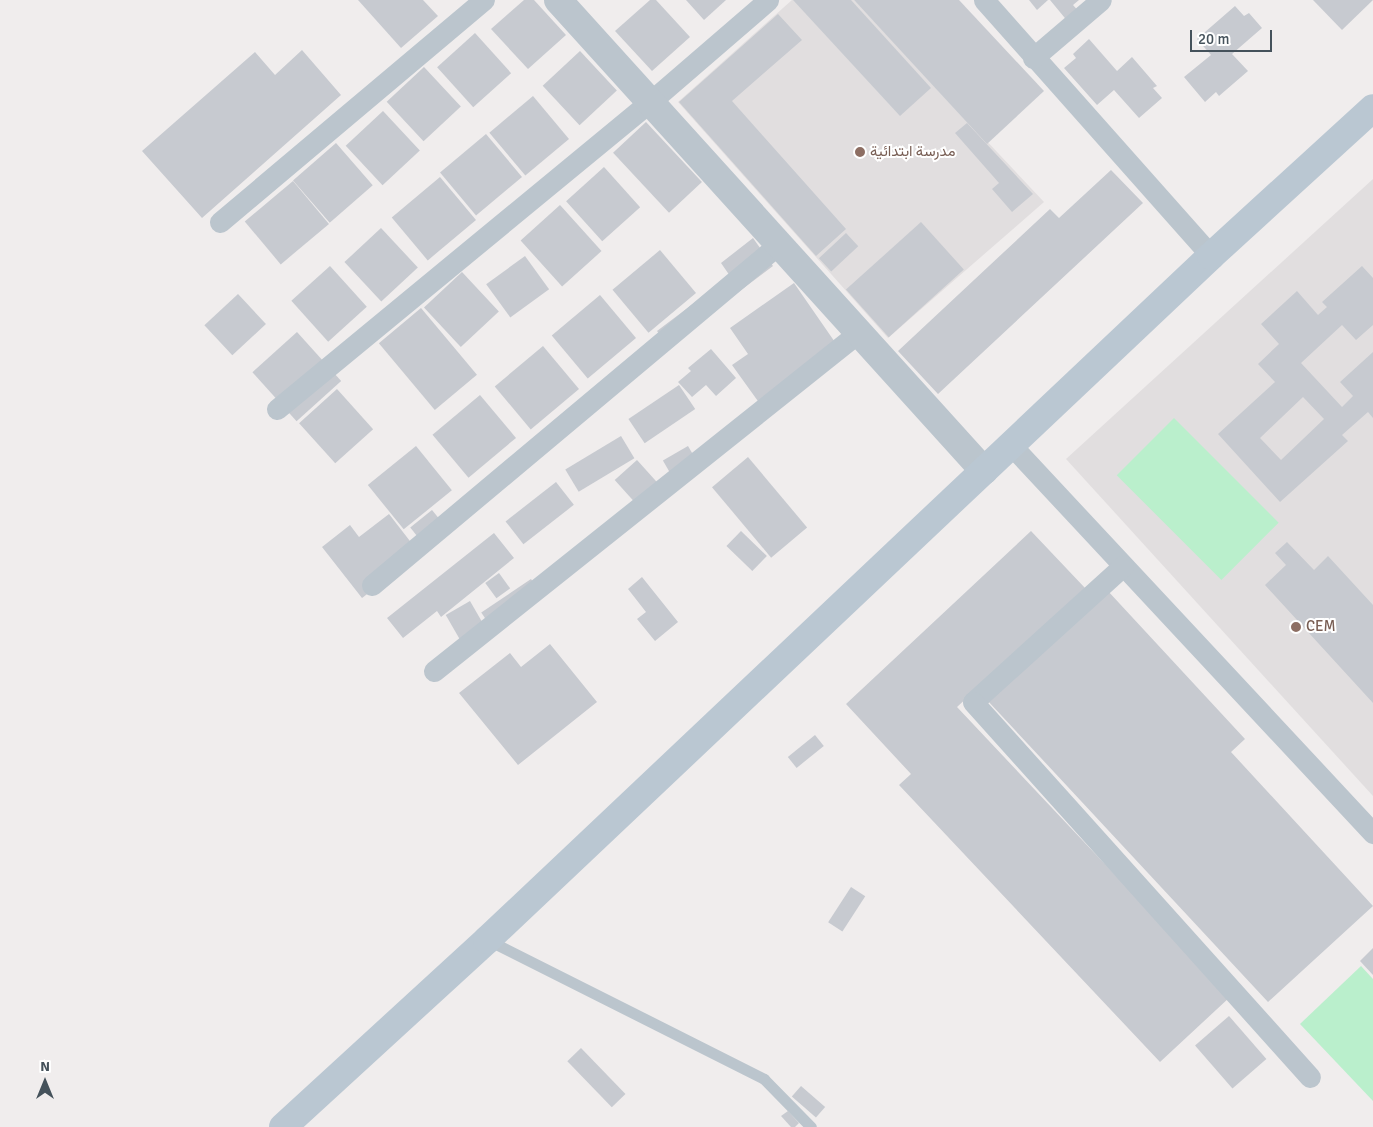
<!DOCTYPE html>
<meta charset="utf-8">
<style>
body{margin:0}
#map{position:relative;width:1373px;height:1127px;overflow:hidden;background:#f0eded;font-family:Signika,Vazirmatn,sans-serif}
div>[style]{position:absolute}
.education>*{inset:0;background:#e1dedf}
.green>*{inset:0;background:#baefcc;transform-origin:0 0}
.building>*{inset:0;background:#c7cad0;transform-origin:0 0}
.service>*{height:11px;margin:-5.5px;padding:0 5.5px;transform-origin:5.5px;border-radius:5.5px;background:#bbc5cd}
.minor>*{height:21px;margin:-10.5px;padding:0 10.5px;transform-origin:10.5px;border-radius:10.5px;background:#bbc5cd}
.tertiary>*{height:28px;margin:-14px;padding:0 14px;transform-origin:14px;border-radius:14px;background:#bbc5cd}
.secondary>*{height:28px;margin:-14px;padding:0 14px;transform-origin:14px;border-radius:14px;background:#bac7d2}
.dots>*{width:14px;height:14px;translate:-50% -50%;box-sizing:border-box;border:2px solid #fff;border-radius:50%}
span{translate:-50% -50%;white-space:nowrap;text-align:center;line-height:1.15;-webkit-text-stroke:4px #fff;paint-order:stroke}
.education-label{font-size:15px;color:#785e54}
.left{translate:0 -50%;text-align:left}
.north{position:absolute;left:20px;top:1057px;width:50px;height:50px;-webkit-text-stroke:4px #fff;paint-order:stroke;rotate:0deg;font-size:14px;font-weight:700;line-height:20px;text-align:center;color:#45525b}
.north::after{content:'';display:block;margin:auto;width:18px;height:22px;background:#45525b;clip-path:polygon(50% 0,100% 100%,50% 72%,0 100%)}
.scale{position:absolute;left:1190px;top:30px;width:82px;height:22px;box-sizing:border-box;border:2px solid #45525b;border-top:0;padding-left:6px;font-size:15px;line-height:18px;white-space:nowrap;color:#45525b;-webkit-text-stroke:4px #fff;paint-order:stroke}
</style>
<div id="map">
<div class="education">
<div style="clip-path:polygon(792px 0,854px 0,1044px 202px,888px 338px,678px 102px)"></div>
<div style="clip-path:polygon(1373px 179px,1373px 796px,1066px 459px)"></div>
</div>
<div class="green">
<div style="left:1174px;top:418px;width:148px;height:81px;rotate:45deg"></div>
<div style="clip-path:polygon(1361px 966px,1373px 979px,1373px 1101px,1300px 1024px)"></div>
</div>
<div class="building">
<div style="clip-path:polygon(358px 0,423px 0,438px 16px,401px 48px)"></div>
<div style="clip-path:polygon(524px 0,534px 0,566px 35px,528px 69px,491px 29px)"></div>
<div style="clip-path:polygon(650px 0,656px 0,690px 37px,652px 71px,615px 31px)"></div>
<div style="clip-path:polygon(686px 0,726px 0,704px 20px)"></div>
<div style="clip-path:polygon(793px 0,851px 0,931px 88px,900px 116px)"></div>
<div style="clip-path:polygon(854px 0,959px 0,1044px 91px,987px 144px)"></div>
<div style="clip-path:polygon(1029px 0,1048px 0,1037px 10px)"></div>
<div style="clip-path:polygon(1050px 0,1079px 0,1073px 5px,1081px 14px,1069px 23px)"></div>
<div style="clip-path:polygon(1313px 0,1373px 0,1342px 30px)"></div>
<div style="clip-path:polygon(1235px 6px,1244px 16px,1249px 13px,1262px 28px,1232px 54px,1248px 71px,1219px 96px,1216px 92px,1205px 102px,1184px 77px,1211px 55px,1197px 39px)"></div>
<div style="clip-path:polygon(778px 14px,802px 40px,732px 101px,846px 229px,816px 256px,679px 102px)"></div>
<div style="left:475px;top:33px;width:54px;height:51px;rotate:48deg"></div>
<div style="clip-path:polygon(1089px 39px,1117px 71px,1132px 57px,1157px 86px,1153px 88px,1162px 98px,1139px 118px,1114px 90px,1097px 105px,1064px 68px,1076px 58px,1073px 54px)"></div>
<div style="clip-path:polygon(302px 50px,341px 95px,202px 218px,142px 151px,255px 52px,275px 75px)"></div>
<div style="left:580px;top:51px;width:54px;height:51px;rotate:47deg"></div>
<div style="left:424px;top:67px;width:54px;height:51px;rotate:47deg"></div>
<div style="left:533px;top:96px;width:56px;height:57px;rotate:50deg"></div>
<div style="left:383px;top:111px;width:54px;height:51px;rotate:47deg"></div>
<div style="left:646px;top:122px;width:82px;height:45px;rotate:47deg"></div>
<div style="clip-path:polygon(967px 123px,1033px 194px,1012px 212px,992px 189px,999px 183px,955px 133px)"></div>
<div style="left:486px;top:134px;width:56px;height:60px;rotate:50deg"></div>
<div style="left:336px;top:143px;width:56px;height:57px;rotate:49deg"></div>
<div style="left:604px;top:167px;width:54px;height:51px;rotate:48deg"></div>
<div style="clip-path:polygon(1111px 170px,1143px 203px,938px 394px,898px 351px,1050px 209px,1059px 218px)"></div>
<div style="left:440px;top:177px;width:56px;height:63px;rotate:50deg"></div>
<div style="left:293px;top:181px;width:56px;height:63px;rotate:50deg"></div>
<div style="left:560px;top:205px;width:62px;height:53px;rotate:48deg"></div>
<div style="left:921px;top:222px;width:64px;height:101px;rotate:48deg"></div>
<div style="left:381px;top:228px;width:54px;height:50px;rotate:47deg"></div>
<div style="left:846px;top:233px;width:18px;height:37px;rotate:47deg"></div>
<div style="clip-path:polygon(753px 238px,773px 266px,668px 345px,657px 331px,730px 276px,721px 263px)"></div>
<div style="left:660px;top:250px;width:56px;height:62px;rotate:50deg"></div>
<div style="left:525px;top:256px;width:41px;height:48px;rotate:54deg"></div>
<div style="left:330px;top:266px;width:55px;height:52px;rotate:48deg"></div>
<div style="clip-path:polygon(evenodd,1362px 266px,1373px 278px,1373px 325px,1356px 340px,1342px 325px,1301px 363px,1342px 407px,1353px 396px,1340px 382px,1373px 352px,1373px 418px,1368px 412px,1342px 435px,1348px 441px,1280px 502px,1218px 434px,1275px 382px,1258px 364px,1279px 344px,1261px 324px,1297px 291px,1318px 315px,1327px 307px,1322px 302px,1362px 266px,1303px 397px,1324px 419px,1281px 460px,1260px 438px,1303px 397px)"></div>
<div style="left:462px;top:272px;width:54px;height:52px;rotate:47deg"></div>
<div style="clip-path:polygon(794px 283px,839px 348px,760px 404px,732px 365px,748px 354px,730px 328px)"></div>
<div style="left:238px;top:294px;width:41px;height:46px;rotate:47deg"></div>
<div style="left:600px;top:295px;width:56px;height:63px;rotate:50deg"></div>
<div style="left:421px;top:308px;width:87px;height:55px;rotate:50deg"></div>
<div style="left:297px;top:332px;width:66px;height:60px;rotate:48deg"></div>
<div style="left:543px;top:346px;width:56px;height:63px;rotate:50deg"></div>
<div style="clip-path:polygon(711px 349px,736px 378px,716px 396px,706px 385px,692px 397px,678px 382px,691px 371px,688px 368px)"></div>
<div style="left:679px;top:385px;width:29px;height:61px;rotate:56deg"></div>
<div style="left:337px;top:389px;width:54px;height:51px;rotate:48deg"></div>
<div style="left:480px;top:395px;width:56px;height:62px;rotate:50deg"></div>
<div style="left:621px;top:436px;width:26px;height:65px;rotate:59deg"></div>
<div style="left:416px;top:446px;width:57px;height:62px;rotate:51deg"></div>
<div style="left:688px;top:446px;width:20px;height:29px;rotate:60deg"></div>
<div style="left:748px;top:457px;width:92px;height:47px;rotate:50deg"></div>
<div style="left:637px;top:460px;width:39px;height:30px;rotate:48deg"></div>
<div style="left:556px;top:482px;width:29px;height:64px;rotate:52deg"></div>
<div style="left:432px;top:510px;width:22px;height:28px;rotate:51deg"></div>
<div style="clip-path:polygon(389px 514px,420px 554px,362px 598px,322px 547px,350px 525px,359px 537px)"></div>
<div style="left:741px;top:531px;width:36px;height:21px;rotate:44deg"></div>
<div style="clip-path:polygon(1031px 531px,1085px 588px,957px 707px,1230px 997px,1160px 1062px,899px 785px,911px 774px,846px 704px)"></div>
<div style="clip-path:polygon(494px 533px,514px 558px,441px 617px,437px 611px,403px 638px,387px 618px)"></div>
<div style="clip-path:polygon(1287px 542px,1314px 570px,1328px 556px,1373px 605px,1373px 703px,1265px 585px,1286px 565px,1275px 553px)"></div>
<div style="left:499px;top:573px;width:19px;height:17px;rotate:54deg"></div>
<div style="clip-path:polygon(642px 577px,678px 622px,655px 641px,637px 619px,646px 612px,628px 589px)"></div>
<div style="left:531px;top:579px;width:18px;height:60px;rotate:56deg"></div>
<div style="clip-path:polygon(1107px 590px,1245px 739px,1231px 752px,1373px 906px,1268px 1002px,987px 700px)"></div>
<div style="left:470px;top:601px;width:32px;height:28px;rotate:60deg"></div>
<div style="clip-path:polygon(550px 644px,597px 702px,518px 765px,459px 693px,510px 653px,521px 667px)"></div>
<div style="left:815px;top:735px;width:14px;height:35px;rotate:51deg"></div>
<div style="left:851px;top:887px;width:17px;height:42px;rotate:33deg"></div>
<div style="clip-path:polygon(1373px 948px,1373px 975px,1360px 961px)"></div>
<div style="left:1229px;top:1016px;width:57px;height:45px;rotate:49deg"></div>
<div style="left:581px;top:1048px;width:64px;height:19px;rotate:46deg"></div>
<div style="left:801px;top:1086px;width:32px;height:14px;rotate:41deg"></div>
<div style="clip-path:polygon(788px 1111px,799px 1123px,795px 1127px,791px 1127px,781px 1116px)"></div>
</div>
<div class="service">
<div style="left:488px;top:940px;width:309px;rotate:26.7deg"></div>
<div style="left:764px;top:1079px;width:67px;rotate:45.6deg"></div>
</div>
<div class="minor">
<div style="left:984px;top:0;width:342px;rotate:48.4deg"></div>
<div style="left:1033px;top:58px;width:89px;rotate:-40.5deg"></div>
<div style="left:220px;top:222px;width:345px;rotate:-40.1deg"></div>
<div style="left:277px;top:409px;width:483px;rotate:-39.5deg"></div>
<div style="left:650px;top:102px;width:156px;rotate:-40.8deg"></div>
<div style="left:1011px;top:445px;width:531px;rotate:46.99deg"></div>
<div style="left:1123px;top:566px;width:202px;rotate:137.8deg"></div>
<div style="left:973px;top:702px;width:504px;rotate:48.06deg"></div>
<div style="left:372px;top:585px;width:531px;rotate:-39.96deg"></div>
<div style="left:434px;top:671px;width:542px;rotate:-38.56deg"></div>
</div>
<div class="tertiary">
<div style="left:558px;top:0;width:635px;rotate:47.87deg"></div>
</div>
<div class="secondary">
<div style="left:283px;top:1127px;width:277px;rotate:-42.5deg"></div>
<div style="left:487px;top:940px;width:996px;rotate:-43.37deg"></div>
<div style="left:1211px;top:256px;width:219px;rotate:-42.4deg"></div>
</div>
<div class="dots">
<div style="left:860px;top:152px;background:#8d6e63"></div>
<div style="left:1296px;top:627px;background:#8d6e63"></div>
</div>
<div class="education-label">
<span class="left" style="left:870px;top:152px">مدرسة ابتدائية</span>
<span class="left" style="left:1306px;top:627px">CEM</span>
</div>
<div class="north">N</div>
<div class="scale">20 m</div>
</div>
